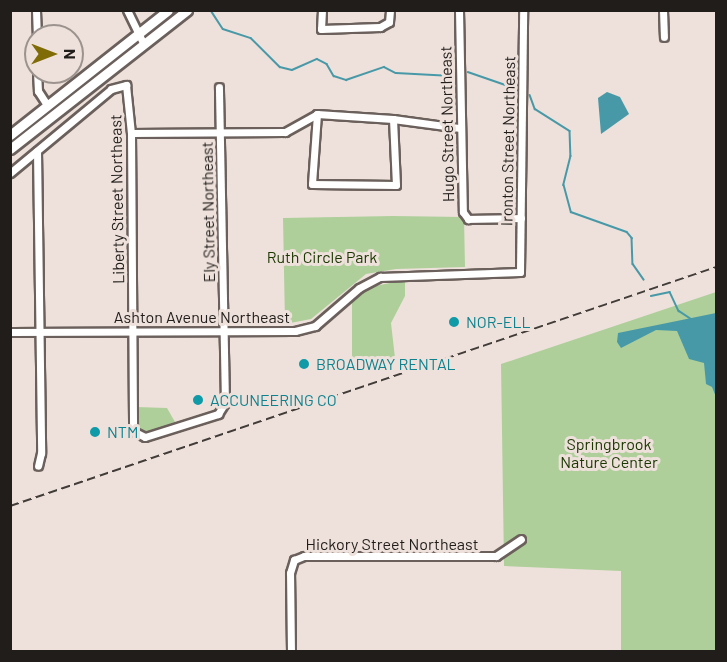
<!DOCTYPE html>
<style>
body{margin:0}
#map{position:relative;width:727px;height:662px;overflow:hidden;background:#eee1db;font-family:Barlow,sans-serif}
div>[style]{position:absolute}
.green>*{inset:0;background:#aecf9a}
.water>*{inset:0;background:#4899a8}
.stream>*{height:1.5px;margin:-0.75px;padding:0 0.75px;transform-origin:0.75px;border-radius:0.75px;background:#4899a8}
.roads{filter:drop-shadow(2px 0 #6b605b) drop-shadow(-2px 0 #6b605b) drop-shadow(0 2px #6b605b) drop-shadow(0 -2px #6b605b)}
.minor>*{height:7px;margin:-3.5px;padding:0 3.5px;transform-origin:3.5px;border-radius:3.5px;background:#fff}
.major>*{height:9px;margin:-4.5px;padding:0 4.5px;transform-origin:4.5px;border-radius:4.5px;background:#fff}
.rail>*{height:1.5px;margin-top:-0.75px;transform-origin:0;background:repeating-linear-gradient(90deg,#423c39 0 9px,transparent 0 13.5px)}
.dots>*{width:16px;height:16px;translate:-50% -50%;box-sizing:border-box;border:3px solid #eee1db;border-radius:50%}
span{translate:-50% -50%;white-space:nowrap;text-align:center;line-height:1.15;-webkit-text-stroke:6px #eee1db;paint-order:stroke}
.street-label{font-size:16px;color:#211d1a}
.park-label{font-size:16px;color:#1a3700}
.culture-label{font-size:16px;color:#0d838f}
.left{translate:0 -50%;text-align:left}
.frame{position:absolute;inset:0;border:12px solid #211d1a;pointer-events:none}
.north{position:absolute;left:24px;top:24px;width:60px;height:60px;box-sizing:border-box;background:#eee1db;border:2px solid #9c938e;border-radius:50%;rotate:90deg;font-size:16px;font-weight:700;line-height:24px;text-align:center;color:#211d1a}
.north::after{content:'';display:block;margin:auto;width:21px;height:27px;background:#806c06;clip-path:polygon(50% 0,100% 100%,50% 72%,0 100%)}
</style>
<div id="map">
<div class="green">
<div style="clip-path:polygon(393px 216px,464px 217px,465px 267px,396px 269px,366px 274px,311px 319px,285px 324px,283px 218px)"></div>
<div style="clip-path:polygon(405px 280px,405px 296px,391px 323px,395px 358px,352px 368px,352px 300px,370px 287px)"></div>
<div style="clip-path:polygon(716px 292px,716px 651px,621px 651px,621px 571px,504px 566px,501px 364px)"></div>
<div style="clip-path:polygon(136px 407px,167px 408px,175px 422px,143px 434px,137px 430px)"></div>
</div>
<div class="water">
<div style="clip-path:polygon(607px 92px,620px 97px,629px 114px,601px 134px,598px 98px)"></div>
<div style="clip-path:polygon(716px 313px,716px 397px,712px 387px,706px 384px,704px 363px,689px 359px,677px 331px,656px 330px,621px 348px,617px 342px,618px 333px)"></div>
</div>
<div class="stream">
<div style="left:212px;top:12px;width:20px;rotate:57deg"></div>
<div style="left:223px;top:29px;width:29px;rotate:18deg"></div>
<div style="left:251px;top:38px;width:41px;rotate:45deg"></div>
<div style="left:280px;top:67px;width:12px;rotate:14deg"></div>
<div style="left:292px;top:70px;width:27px;rotate:-24deg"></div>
<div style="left:317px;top:59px;width:11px;rotate:27deg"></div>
<div style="left:327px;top:64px;width:14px;rotate:60deg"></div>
<div style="left:334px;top:76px;width:13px;rotate:18deg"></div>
<div style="left:346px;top:80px;width:40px;rotate:-18.9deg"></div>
<div style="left:384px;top:67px;width:13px;rotate:27deg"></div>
<div style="left:396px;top:73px;width:56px;rotate:3.1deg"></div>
<div style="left:468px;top:72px;width:52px;rotate:19.1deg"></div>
<div style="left:530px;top:95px;width:15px;rotate:70deg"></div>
<div style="left:535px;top:109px;width:41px;rotate:32.2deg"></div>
<div style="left:570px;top:131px;width:25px;rotate:88deg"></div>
<div style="left:571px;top:156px;width:30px;rotate:104deg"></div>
<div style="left:564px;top:185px;width:28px;rotate:75deg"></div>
<div style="left:571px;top:212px;width:59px;rotate:19.7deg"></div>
<div style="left:627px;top:232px;width:8px;rotate:50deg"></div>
<div style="left:632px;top:238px;width:26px;rotate:88deg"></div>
<div style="left:633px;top:264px;width:19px;rotate:55deg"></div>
<div style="left:651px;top:296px;width:19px;rotate:-12deg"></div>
<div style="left:670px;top:292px;width:21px;rotate:65deg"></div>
<div style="left:679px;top:311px;width:17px;rotate:33deg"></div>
</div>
<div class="roads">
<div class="minor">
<div style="left:36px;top:10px;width:26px;rotate:88deg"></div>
<div style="left:127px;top:10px;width:37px;rotate:64deg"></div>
<div style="left:322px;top:10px;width:19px;rotate:93deg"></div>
<div style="left:321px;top:29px;width:59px;rotate:-1.9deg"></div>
<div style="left:380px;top:27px;width:10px;rotate:-29deg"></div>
<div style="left:389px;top:22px;width:12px;rotate:-85deg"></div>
<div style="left:459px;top:10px;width:202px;rotate:88.9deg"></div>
<div style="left:463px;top:212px;width:9px;rotate:54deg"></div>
<div style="left:468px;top:219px;width:53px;rotate:-1.1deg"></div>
<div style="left:663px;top:10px;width:27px;rotate:88deg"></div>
<div style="left:37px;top:72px;width:19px;rotate:87deg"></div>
<div style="left:38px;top:91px;width:17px;rotate:57deg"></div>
<div style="left:317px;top:114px;width:70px;rotate:94.1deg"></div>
<div style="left:312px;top:184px;width:84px;rotate:0.7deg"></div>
<div style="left:396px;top:185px;width:66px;rotate:-92.6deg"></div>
<div style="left:131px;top:133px;width:154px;rotate:-0.4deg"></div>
<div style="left:285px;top:132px;width:37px;rotate:-29deg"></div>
<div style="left:317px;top:114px;width:76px;rotate:3.8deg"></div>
<div style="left:393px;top:119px;width:68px;rotate:7.7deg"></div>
<div style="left:37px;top:151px;width:302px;rotate:89.2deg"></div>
<div style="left:41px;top:453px;width:13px;rotate:103deg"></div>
<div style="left:10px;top:173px;width:131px;rotate:-39.7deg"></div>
<div style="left:111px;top:89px;width:16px;rotate:-15deg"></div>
<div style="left:126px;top:85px;width:48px;rotate:84.1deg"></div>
<div style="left:131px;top:133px;width:298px;rotate:89.6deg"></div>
<div style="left:133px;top:431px;width:13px;rotate:27deg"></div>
<div style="left:145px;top:437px;width:77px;rotate:-17.5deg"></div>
<div style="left:218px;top:414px;width:13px;rotate:-58deg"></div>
<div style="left:225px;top:403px;width:316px;rotate:-91.1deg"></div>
<div style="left:10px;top:332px;width:285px;rotate:-0.2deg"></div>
<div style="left:295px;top:331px;width:21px;rotate:-14deg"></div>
<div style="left:315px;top:326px;width:58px;rotate:-40.8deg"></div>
<div style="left:359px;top:288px;width:24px;rotate:-28deg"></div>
<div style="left:380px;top:277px;width:140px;rotate:-2deg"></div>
<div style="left:520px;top:272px;width:262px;rotate:-89.3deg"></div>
<div style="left:291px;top:652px;width:79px;rotate:-90.7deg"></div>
<div style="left:290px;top:573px;width:14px;rotate:-73deg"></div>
<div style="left:294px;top:560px;width:11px;rotate:-22deg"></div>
<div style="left:304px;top:556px;width:192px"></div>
<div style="left:496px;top:556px;width:30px;rotate:-34deg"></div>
</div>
<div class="major">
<div style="left:10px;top:135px;width:201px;rotate:-38.3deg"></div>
<div style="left:10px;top:149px;width:225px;rotate:-38.1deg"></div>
</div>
</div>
<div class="rail">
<div style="left:10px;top:506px;width:745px;rotate:-18.7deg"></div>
</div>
<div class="dots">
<div style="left:454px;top:322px;background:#0f9aa8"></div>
<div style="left:304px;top:364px;background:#0f9aa8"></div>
<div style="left:198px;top:400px;background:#0f9aa8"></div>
<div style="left:95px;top:432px;background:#0f9aa8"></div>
</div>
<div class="street-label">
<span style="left:447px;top:124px;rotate:-91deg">Hugo Street Northeast</span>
<span style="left:508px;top:141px;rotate:-89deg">Ironton Street Northeast</span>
<span style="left:117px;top:199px;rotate:-91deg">Liberty Street Northeast</span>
<span style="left:208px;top:212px;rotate:-91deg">Ely Street Northeast</span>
<span style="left:202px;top:317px">Ashton Avenue Northeast</span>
<span style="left:392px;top:544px">Hickory Street Northeast</span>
</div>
<div class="park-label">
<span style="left:322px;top:257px">Ruth Circle Park</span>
<span style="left:609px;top:453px">Springbrook<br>Nature Center</span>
</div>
<div class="culture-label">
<span class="left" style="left:466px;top:322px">NOR-ELL</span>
<span class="left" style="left:316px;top:364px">BROADWAY RENTAL</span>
<span class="left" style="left:210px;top:400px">ACCUNEERING CO</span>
<span class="left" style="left:107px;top:432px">NTM</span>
</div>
<div class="frame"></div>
<div class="north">N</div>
</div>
